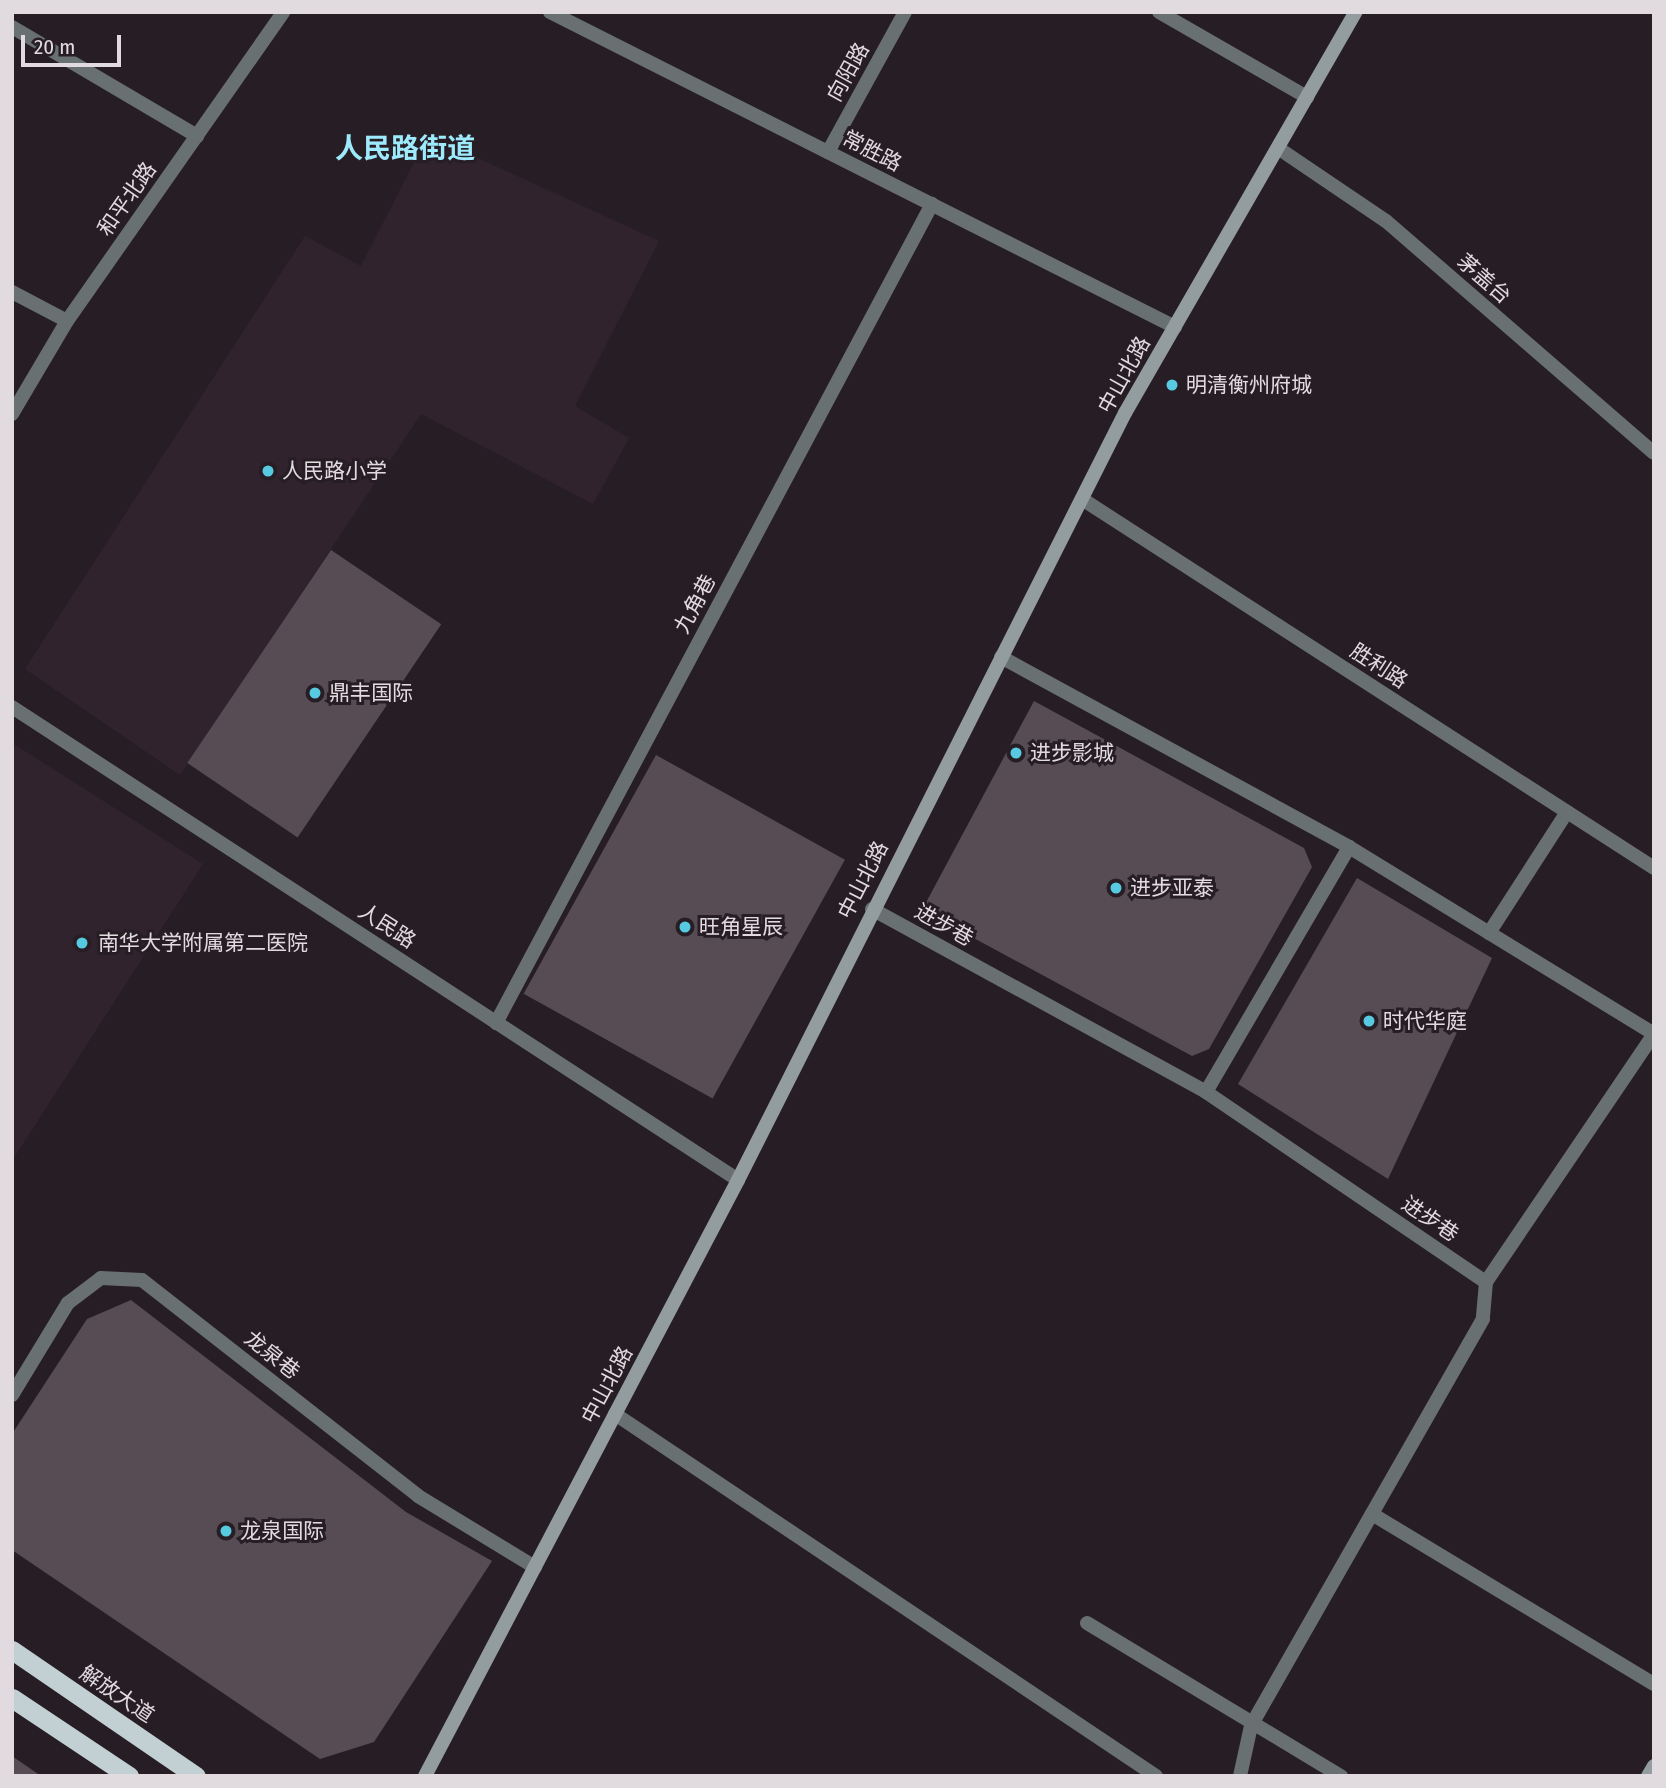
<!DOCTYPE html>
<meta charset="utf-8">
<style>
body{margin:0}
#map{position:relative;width:1666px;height:1788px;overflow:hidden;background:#261e24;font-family:"Fira Sans Condensed","Noto Sans SC",sans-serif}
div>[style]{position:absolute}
.built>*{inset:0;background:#31232e}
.building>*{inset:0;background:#574c54;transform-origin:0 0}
.service>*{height:14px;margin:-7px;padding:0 7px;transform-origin:7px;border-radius:7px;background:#697071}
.minor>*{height:14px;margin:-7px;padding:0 7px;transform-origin:7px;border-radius:7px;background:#697071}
.tertiary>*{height:14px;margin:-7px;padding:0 7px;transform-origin:7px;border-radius:7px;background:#697071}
.secondary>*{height:14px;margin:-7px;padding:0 7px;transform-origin:7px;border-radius:7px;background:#939d9f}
.trunk>*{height:19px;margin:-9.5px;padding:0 9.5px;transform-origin:9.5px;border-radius:9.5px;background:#c2d0d4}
.dots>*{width:19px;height:19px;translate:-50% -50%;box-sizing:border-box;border:4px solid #261e24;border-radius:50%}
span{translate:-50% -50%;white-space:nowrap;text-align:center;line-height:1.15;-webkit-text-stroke:6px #261e24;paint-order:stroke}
.street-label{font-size:21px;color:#e1dadf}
.poi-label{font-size:21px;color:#e1dadf}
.left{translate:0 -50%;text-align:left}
.district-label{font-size:28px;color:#9deafd;font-weight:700}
.frame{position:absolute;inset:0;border:14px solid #e1dadf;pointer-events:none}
.scale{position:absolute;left:21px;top:35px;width:100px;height:32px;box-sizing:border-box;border:4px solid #e1dadf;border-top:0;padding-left:9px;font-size:21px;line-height:24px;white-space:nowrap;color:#e1dadf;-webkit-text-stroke:5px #261e24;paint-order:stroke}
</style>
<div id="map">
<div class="built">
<div style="clip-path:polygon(428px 135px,659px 241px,575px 406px,629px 438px,593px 504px,421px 414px,180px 775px,25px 669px,305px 236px,361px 266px)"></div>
<div style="clip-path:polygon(12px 743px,203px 864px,12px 1161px)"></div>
</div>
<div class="building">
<div style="left:331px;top:550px;width:133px;height:257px;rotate:34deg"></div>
<div style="clip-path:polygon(1034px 701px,1304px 848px,1312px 867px,1209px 1049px,1192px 1056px,922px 910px)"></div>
<div style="left:656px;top:755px;width:216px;height:273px;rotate:29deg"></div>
<div style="clip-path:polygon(1357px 878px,1492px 958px,1388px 1179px,1238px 1084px)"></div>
<div style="clip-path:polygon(131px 1300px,406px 1512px,492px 1561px,374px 1742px,320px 1759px,12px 1550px,12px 1434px,87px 1319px)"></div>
<div style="clip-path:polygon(12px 1756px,41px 1776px,12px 1776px)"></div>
</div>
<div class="service">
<div style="left:1159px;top:12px;width:171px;rotate:29.9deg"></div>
<div style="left:12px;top:27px;width:215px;rotate:30.5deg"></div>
<div style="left:1278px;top:148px;width:130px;rotate:34.1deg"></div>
<div style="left:1386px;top:221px;width:354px;rotate:40.9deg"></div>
<div style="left:12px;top:292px;width:62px;rotate:27.8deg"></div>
<div style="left:1001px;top:657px;width:396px;rotate:28.6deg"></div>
<div style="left:1349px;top:847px;width:358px;rotate:31.5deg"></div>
<div style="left:872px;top:909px;width:381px;rotate:28.7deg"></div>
<div style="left:1206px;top:1092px;width:338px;rotate:34.2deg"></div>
<div style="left:1486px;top:1282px;width:37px;rotate:95deg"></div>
<div style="left:1483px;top:1319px;width:468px;rotate:119.7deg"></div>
<div style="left:1251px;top:1726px;width:51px;rotate:102.4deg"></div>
<div style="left:1489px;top:933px;width:144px;rotate:-57.2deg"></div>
<div style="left:496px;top:1023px;width:928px;rotate:-61.97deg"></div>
<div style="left:1206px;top:1092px;width:284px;rotate:-59.7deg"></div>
<div style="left:1486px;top:1282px;width:300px;rotate:-55.9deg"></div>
<div style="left:12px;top:1395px;width:108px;rotate:-58.7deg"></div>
<div style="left:68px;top:1303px;width:41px;rotate:-37.1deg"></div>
<div style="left:101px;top:1278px;width:41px;rotate:2.8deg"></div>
<div style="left:142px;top:1280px;width:350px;rotate:38deg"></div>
<div style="left:418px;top:1496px;width:137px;rotate:31.3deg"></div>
<div style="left:615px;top:1414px;width:651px;rotate:33.79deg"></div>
<div style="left:1372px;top:1514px;width:329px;rotate:31.1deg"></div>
<div style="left:1087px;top:1623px;width:297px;rotate:31.1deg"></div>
</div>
<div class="minor">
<div style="left:828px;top:152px;width:160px;rotate:-61.2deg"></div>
</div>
<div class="tertiary">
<div style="left:550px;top:12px;width:700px;rotate:26.75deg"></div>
<div style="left:12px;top:414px;width:108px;rotate:-59.4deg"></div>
<div style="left:67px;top:321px;width:377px;rotate:-55deg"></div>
<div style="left:1082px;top:499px;width:681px;rotate:32.83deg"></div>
<div style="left:12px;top:707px;width:866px;rotate:33.08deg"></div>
</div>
<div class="secondary">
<div style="left:425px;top:1776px;width:673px;rotate:-62.29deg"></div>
<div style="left:738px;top:1180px;width:859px;rotate:-63.23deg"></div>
<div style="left:1125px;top:413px;width:463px;rotate:-60.1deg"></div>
<div style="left:1648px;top:1776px;width:12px;rotate:-59deg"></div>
</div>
<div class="trunk">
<div style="left:12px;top:1650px;width:223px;rotate:34.4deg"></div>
<div style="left:12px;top:1698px;width:141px;rotate:33.7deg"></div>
</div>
<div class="dots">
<div style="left:1172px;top:385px;background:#57c9e1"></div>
<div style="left:268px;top:471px;background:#57c9e1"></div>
<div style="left:315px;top:693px;background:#57c9e1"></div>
<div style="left:1016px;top:753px;background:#57c9e1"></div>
<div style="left:1116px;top:888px;background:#57c9e1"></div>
<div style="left:685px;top:927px;background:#57c9e1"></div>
<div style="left:82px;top:943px;background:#57c9e1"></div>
<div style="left:1369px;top:1021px;background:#57c9e1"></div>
<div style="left:226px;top:1531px;background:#57c9e1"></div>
</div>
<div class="street-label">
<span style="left:848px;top:72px;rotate:-61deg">向阳路</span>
<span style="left:872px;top:151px;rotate:27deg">常胜路</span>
<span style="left:127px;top:199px;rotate:-55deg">和平北路</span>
<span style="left:1484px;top:279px;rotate:41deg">茅盖台</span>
<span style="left:1124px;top:375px;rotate:-61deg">中山北路</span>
<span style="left:695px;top:604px;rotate:-62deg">九角巷</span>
<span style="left:1379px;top:666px;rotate:33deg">胜利路</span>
<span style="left:863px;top:880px;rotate:-63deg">中山北路</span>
<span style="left:944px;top:925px;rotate:29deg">进步巷</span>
<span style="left:387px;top:926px;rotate:33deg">人民路</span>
<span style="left:1430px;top:1219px;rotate:34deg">进步巷</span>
<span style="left:272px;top:1355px;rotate:38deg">龙泉巷</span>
<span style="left:607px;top:1385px;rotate:-62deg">中山北路</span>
<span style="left:117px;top:1694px;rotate:34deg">解放大道</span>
</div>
<div class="poi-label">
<span class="left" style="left:1186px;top:385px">明清衡州府城</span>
<span class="left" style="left:282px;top:471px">人民路小学</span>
<span class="left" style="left:329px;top:693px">鼎丰国际</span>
<span class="left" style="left:1030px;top:753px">进步影城</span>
<span class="left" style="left:1130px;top:888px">进步亚泰</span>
<span class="left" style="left:699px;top:927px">旺角星辰</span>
<span class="left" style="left:98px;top:943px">南华大学附属第二医院</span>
<span class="left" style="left:1383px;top:1021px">时代华庭</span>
<span class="left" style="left:240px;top:1531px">龙泉国际</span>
</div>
<div class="district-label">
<span style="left:405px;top:149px">人民路街道</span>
</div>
<div class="frame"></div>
<div class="scale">20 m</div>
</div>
